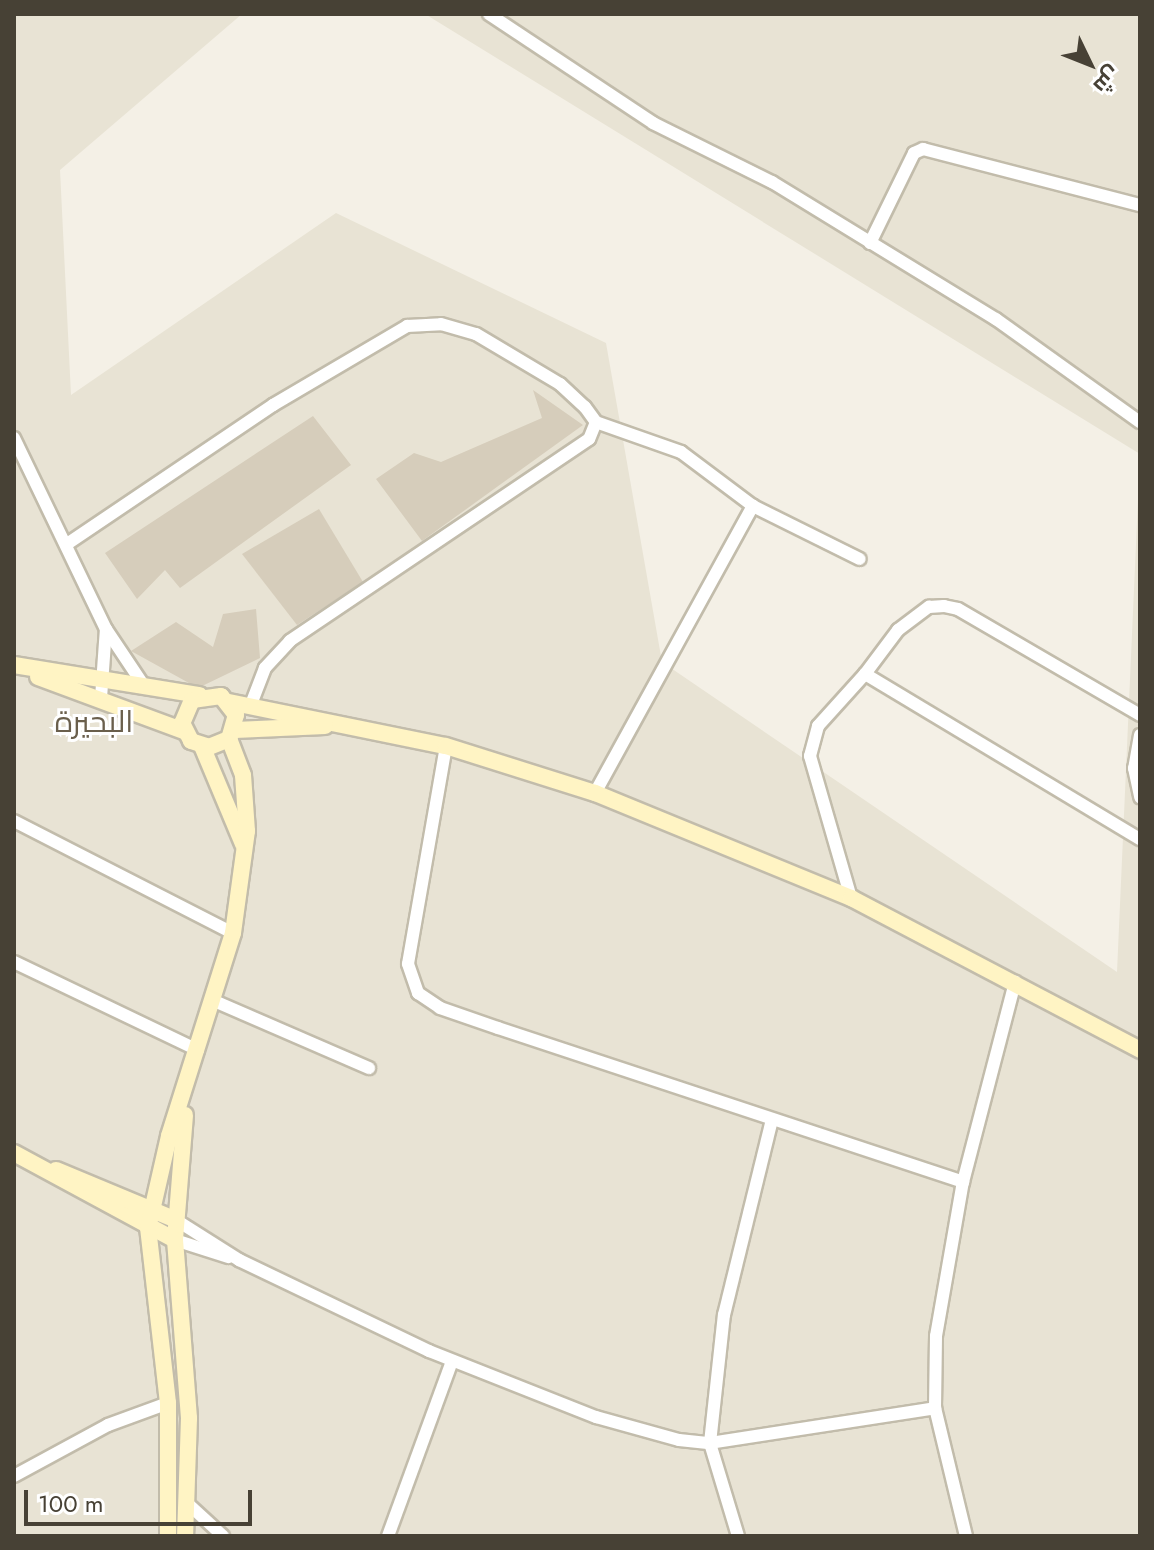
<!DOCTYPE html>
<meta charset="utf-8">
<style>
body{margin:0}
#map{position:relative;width:1154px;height:1550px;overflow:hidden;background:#f4f0e6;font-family:Jost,Cairo,sans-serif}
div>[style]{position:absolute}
.residential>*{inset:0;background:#e8e3d4}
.building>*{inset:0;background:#d6cdbb}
.roads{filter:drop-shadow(2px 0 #c2bcab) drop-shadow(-2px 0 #c2bcab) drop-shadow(0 2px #c2bcab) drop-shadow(0 -2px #c2bcab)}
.street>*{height:12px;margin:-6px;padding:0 6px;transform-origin:6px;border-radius:6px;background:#fff}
.secondary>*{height:16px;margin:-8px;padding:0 8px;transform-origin:8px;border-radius:8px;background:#fff4c4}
span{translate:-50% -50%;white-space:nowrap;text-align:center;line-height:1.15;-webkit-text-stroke:6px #fff;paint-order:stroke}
.neighbourhood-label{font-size:30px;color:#6a5f4c}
.frame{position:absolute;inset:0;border:16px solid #474135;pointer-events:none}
.north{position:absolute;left:1050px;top:24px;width:80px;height:80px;-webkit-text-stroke:6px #fff;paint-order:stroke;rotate:133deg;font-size:22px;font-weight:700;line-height:32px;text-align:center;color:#474135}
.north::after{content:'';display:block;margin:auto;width:28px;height:36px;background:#474135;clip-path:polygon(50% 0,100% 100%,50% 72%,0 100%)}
.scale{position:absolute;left:24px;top:1490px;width:228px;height:36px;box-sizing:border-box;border:4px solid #474135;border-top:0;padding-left:10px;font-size:24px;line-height:28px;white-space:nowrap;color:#474135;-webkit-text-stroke:6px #fff;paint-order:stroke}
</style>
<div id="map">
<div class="residential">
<div style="clip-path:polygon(14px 14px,242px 14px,60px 170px,71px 395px,336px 213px,606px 343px,662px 662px,1117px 972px,1140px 454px,425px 14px,1140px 14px,1140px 1536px,14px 1536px)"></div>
</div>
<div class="building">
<div style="clip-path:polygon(533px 390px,583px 425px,422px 541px,376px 479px,414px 453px,441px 462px,542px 418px)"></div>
<div style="clip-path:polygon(313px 416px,351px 465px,180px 588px,165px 570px,137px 599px,105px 553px)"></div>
<div style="clip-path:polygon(319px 509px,363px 582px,297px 625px,242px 554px)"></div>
<div style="clip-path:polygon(256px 609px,260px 658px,198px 688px,131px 651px,176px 622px,213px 647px,223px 614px)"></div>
</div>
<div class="roads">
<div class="street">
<div style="left:489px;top:14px;width:197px;rotate:33.6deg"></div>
<div style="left:653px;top:123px;width:133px;rotate:26.4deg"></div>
<div style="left:772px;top:182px;width:263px;rotate:31.5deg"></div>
<div style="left:996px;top:319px;width:177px;rotate:35.6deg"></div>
<div style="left:870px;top:243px;width:100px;rotate:-63.9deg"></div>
<div style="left:914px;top:153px;width:10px;rotate:-24deg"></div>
<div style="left:923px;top:149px;width:224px;rotate:14.5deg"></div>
<div style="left:14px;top:438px;width:212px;rotate:64.3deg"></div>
<div style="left:106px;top:629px;width:69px;rotate:56.3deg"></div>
<div style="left:753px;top:506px;width:119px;rotate:26.4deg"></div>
<div style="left:67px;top:544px;width:249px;rotate:-34deg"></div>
<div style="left:273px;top:405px;width:156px;rotate:-30.5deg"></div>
<div style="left:407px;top:326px;width:34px;rotate:-3deg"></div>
<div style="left:441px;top:324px;width:36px;rotate:16deg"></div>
<div style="left:476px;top:334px;width:98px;rotate:30.8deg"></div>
<div style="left:560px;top:384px;width:34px;rotate:43deg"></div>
<div style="left:585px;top:407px;width:19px;rotate:54deg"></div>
<div style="left:596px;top:422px;width:18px;rotate:112deg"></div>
<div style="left:589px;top:439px;width:361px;rotate:146deg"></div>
<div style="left:290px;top:641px;width:37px;rotate:133deg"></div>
<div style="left:265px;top:668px;width:42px;rotate:111deg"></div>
<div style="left:865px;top:674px;width:55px;rotate:-53.1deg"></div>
<div style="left:898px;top:630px;width:39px;rotate:-37deg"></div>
<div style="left:929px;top:607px;width:15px;rotate:-4deg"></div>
<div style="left:944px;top:606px;width:14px;rotate:12deg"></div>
<div style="left:958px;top:609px;width:211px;rotate:30.2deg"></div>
<div style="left:101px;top:698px;width:69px;rotate:-85.9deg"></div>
<div style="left:1140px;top:735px;width:34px;rotate:100deg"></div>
<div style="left:1134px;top:768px;width:30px;rotate:78deg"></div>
<div style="left:446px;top:746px;width:221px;rotate:99.9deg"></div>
<div style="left:408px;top:964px;width:31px;rotate:71deg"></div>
<div style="left:418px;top:993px;width:27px;rotate:34deg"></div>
<div style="left:440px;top:1008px;width:61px;rotate:19deg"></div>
<div style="left:498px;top:1028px;width:490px;rotate:18.3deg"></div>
<div style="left:595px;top:793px;width:328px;rotate:-61.2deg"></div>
<div style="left:753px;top:506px;width:90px;rotate:-143.1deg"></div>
<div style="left:681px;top:452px;width:90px;rotate:-160.6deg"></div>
<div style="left:14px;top:821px;width:246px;rotate:27.1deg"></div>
<div style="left:851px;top:898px;width:148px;rotate:-106.1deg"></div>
<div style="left:810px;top:756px;width:31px;rotate:-75deg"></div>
<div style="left:818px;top:726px;width:70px;rotate:-47.9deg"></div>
<div style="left:865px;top:674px;width:321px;rotate:31deg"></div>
<div style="left:14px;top:962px;width:204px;rotate:25.6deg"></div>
<div style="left:214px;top:1001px;width:169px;rotate:23.4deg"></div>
<div style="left:176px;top:1220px;width:75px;rotate:32.4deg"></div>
<div style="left:239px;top:1260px;width:211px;rotate:25.6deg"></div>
<div style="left:429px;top:1351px;width:180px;rotate:21.6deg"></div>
<div style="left:596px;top:1417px;width:86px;rotate:15.5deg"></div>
<div style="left:679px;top:1440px;width:31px;rotate:6deg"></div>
<div style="left:710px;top:1443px;width:228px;rotate:-8.8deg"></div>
<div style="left:175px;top:1240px;width:56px;rotate:17.8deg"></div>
<div style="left:14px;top:1476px;width:107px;rotate:-28.5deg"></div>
<div style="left:108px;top:1425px;width:64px;rotate:-20.1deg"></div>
<div style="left:187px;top:1503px;width:49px;rotate:42.5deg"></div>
<div style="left:388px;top:1536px;width:186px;rotate:-69.9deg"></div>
<div style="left:738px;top:1536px;width:97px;rotate:-106.8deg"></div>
<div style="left:710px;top:1443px;width:129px;rotate:-83.8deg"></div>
<div style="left:724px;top:1315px;width:201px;rotate:-76.2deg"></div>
<div style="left:966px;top:1536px;width:132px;rotate:-103.6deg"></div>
<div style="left:935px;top:1408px;width:72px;rotate:-89.2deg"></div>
<div style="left:936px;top:1336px;width:156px;rotate:-80.1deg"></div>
<div style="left:963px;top:1182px;width:207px;rotate:-75.4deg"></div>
</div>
<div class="secondary">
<div style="left:14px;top:665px;width:188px;rotate:9.2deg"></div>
<div style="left:38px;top:677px;width:156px;rotate:20.3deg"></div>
<div style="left:229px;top:702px;width:221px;rotate:11.5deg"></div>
<div style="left:446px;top:746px;width:156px;rotate:17.5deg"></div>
<div style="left:595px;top:793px;width:277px;rotate:22.3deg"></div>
<div style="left:851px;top:898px;width:327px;rotate:27.7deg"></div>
<div style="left:235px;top:730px;width:90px;rotate:-2.5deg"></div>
<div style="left:202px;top:746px;width:106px;rotate:67.3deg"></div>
<div style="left:185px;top:1115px;width:125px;rotate:94.6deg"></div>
<div style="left:175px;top:1240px;width:179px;rotate:85.5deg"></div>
<div style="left:189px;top:1418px;width:118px;rotate:91.9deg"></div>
<div style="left:14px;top:1153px;width:183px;rotate:28.4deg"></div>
<div style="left:56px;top:1170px;width:130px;rotate:22.6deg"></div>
<div style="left:168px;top:1536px;width:133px;rotate:-90deg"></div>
<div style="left:168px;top:1403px;width:176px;rotate:-96.5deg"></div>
<div style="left:148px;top:1228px;width:94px;rotate:-77.1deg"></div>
<div style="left:169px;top:1136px;width:213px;rotate:-72.5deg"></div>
<div style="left:233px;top:933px;width:103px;rotate:-82.2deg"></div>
<div style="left:247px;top:831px;width:56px;rotate:-94.1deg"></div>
<div style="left:243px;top:775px;width:39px;rotate:-111deg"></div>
<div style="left:229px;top:739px;width:25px;rotate:-74deg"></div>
<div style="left:236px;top:715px;width:24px;rotate:-128deg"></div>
<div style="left:221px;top:696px;width:29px;rotate:172deg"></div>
<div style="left:192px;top:700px;width:25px;rotate:113deg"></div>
<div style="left:182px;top:723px;width:20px;rotate:63deg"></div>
<div style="left:191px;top:741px;width:19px;rotate:18deg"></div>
<div style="left:209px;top:747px;width:22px;rotate:-22deg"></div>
</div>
</div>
<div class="neighbourhood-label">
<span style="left:94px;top:722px">البحيرة</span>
</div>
<div class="frame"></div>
<div class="north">ش</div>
<div class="scale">100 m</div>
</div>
